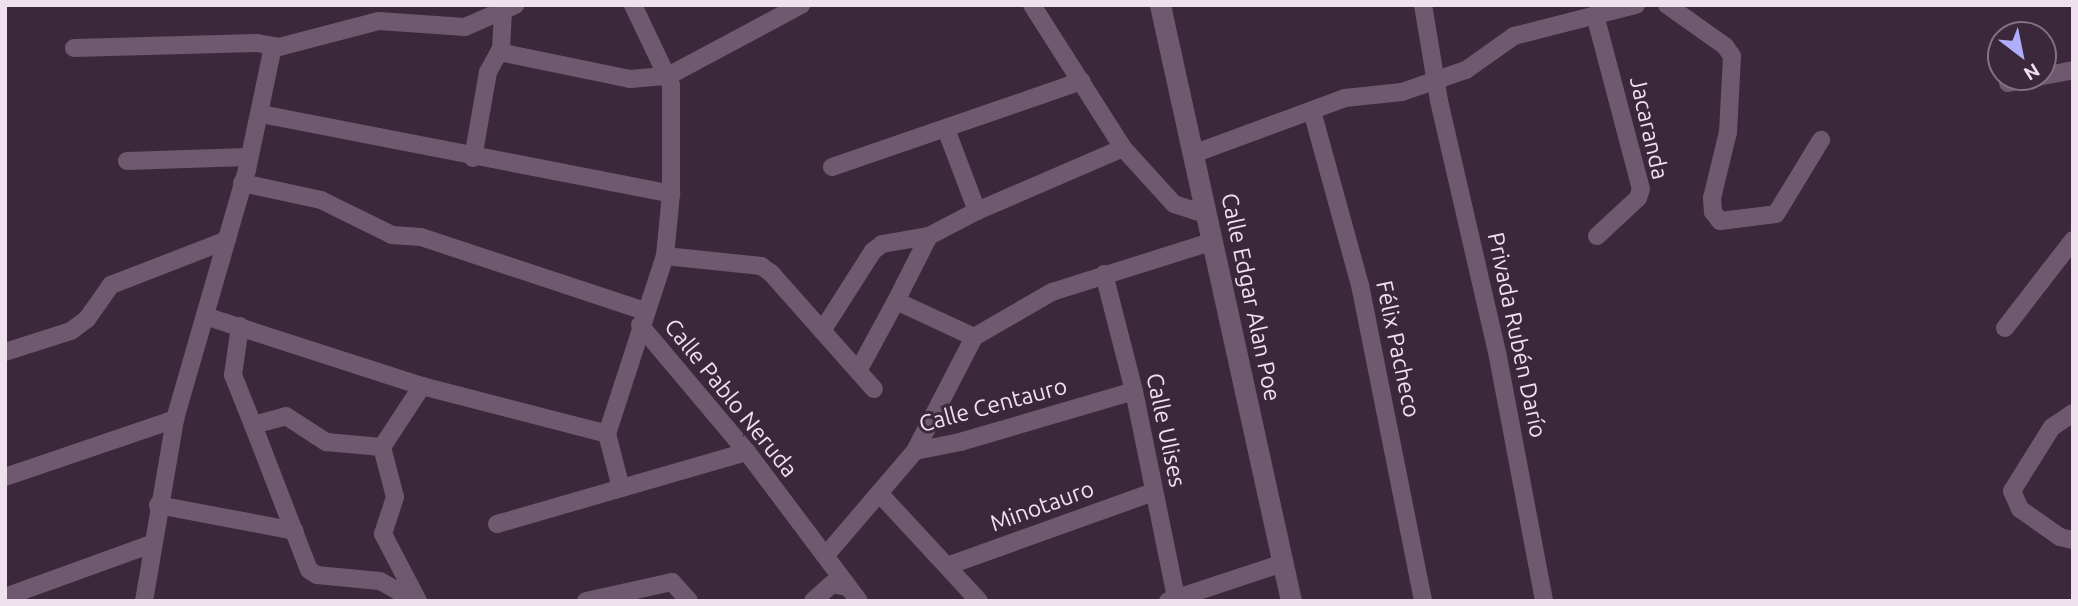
<!DOCTYPE html>
<meta charset="utf-8">
<style>
body{margin:0}
#map{position:relative;width:2078px;height:606px;overflow:hidden;background:#3c283b;font-family:Ubuntu,sans-serif}
div>[style]{position:absolute}
.minor>*{height:18px;margin:-9px;padding:0 9px;transform-origin:9px;border-radius:9px;background:#6f596e}
.tertiary>*{height:21px;margin:-10.5px;padding:0 10.5px;transform-origin:10.5px;border-radius:10.5px;background:#6f596e}
span{translate:-50% -50%;white-space:nowrap;text-align:center;line-height:1.15;-webkit-text-stroke:6px #3c283b;paint-order:stroke}
.street-label{font-size:23px;color:#efe2ee}
.frame{position:absolute;inset:0;border:7px solid #efe2ee;pointer-events:none}
.north{position:absolute;left:1987px;top:21px;width:70px;height:70px;box-sizing:border-box;background:#3c283b;border:2px solid #847283;border-radius:50%;rotate:148deg;font-size:19px;font-weight:700;line-height:28px;text-align:center;color:#efe2ee}
.north::after{content:'';display:block;margin:auto;width:24px;height:32px;background:#afaefa;clip-path:polygon(50% 0,100% 100%,50% 72%,0 100%)}
</style>
<div id="map">
<div class="minor">
<div style="left:1032px;top:5px;width:169px;rotate:57.5deg"></div>
<div style="left:1123px;top:148px;width:76px;rotate:47.7deg"></div>
<div style="left:1174px;top:204px;width:33px;rotate:18deg"></div>
<div style="left:1423px;top:5px;width:97px;rotate:80.5deg"></div>
<div style="left:1439px;top:101px;width:263px;rotate:77deg"></div>
<div style="left:1498px;top:357px;width:248px;rotate:79.3deg"></div>
<div style="left:1667px;top:5px;width:71px;rotate:35.3deg"></div>
<div style="left:1725px;top:46px;width:12px;rotate:55deg"></div>
<div style="left:1732px;top:56px;width:76px;rotate:93deg"></div>
<div style="left:1728px;top:132px;width:68px;rotate:103.6deg"></div>
<div style="left:1712px;top:198px;width:14px;rotate:86deg"></div>
<div style="left:1713px;top:212px;width:11px;rotate:52deg"></div>
<div style="left:1720px;top:221px;width:56px;rotate:-7.1deg"></div>
<div style="left:1776px;top:214px;width:87px;rotate:-58.7deg"></div>
<div style="left:1595px;top:15px;width:180px;rotate:75.2deg"></div>
<div style="left:1641px;top:189px;width:9px;rotate:108deg"></div>
<div style="left:1638px;top:198px;width:56px;rotate:137.2deg"></div>
<div style="left:74px;top:48px;width:183px;rotate:-1.6deg"></div>
<div style="left:257px;top:43px;width:22px;rotate:10deg"></div>
<div style="left:279px;top:47px;width:103px;rotate:-14.6deg"></div>
<div style="left:379px;top:21px;width:86px;rotate:4deg"></div>
<div style="left:465px;top:27px;width:55px;rotate:-23.7deg"></div>
<div style="left:499px;top:52px;width:134px;rotate:11.6deg"></div>
<div style="left:630px;top:79px;width:38px;rotate:-5deg"></div>
<div style="left:668px;top:76px;width:151px;rotate:-28.1deg"></div>
<div style="left:2043px;top:76px;width:31px;rotate:-11deg"></div>
<div style="left:2008px;top:83px;width:32px;rotate:-11deg"></div>
<div style="left:1312px;top:111px;width:180px;rotate:74.6deg"></div>
<div style="left:1360px;top:285px;width:322px;rotate:78.7deg"></div>
<div style="left:261px;top:114px;width:418px;rotate:11deg"></div>
<div style="left:946px;top:129px;width:88px;rotate:69.3deg"></div>
<div style="left:1193px;top:154px;width:162px;rotate:-20.2deg"></div>
<div style="left:1345px;top:98px;width:57px;rotate:-6deg"></div>
<div style="left:1402px;top:92px;width:68px;rotate:-19deg"></div>
<div style="left:1466px;top:70px;width:59px;rotate:-35.3deg"></div>
<div style="left:1514px;top:36px;width:126px;rotate:-14.3deg"></div>
<div style="left:473px;top:158px;width:87px;rotate:-80.1deg"></div>
<div style="left:488px;top:72px;width:26px;rotate:-61deg"></div>
<div style="left:501px;top:49px;width:38px;rotate:-87deg"></div>
<div style="left:127px;top:161px;width:119px;rotate:-1.9deg"></div>
<div style="left:832px;top:167px;width:264px;rotate:-19deg"></div>
<div style="left:242px;top:183px;width:81px;rotate:12.1deg"></div>
<div style="left:321px;top:200px;width:79px;rotate:26.2deg"></div>
<div style="left:392px;top:235px;width:29px;rotate:4deg"></div>
<div style="left:421px;top:237px;width:236px;rotate:18.3deg"></div>
<div style="left:665px;top:256px;width:97px;rotate:5.9deg"></div>
<div style="left:761px;top:266px;width:12px;rotate:35deg"></div>
<div style="left:771px;top:273px;width:155px;rotate:48.4deg"></div>
<div style="left:1104px;top:274px;width:121px;rotate:75.6deg"></div>
<div style="left:1134px;top:391px;width:211px;rotate:78.5deg"></div>
<div style="left:208px;top:317px;width:225px;rotate:17.9deg"></div>
<div style="left:422px;top:386px;width:191px;rotate:14.5deg"></div>
<div style="left:640px;top:325px;width:166px;rotate:49.9deg"></div>
<div style="left:747px;top:452px;width:186px;rotate:53.1deg"></div>
<div style="left:240px;top:326px;width:49px;rotate:98.1deg"></div>
<div style="left:233px;top:375px;width:54px;rotate:68.2deg"></div>
<div style="left:253px;top:425px;width:34px;rotate:-15deg"></div>
<div style="left:286px;top:416px;width:48px;rotate:33deg"></div>
<div style="left:326px;top:442px;width:56px;rotate:5.1deg"></div>
<div style="left:2005px;top:328px;width:111px;rotate:-52.3deg"></div>
<div style="left:822px;top:331px;width:95px;rotate:-57.5deg"></div>
<div style="left:873px;top:251px;width:11px;rotate:-38deg"></div>
<div style="left:882px;top:244px;width:48px;rotate:-9.7deg"></div>
<div style="left:974px;top:337px;width:86px;rotate:-155.2deg"></div>
<div style="left:896px;top:301px;width:73px;rotate:-63.1deg"></div>
<div style="left:929px;top:236px;width:54px;rotate:-27.5deg"></div>
<div style="left:977px;top:211px;width:159px;rotate:-23.3deg"></div>
<div style="left:5px;top:352px;width:69px;rotate:-17.7deg"></div>
<div style="left:71px;top:331px;width:20px;rotate:-37deg"></div>
<div style="left:87px;top:319px;width:42px;rotate:-54.8deg"></div>
<div style="left:111px;top:285px;width:124px;rotate:-21.2deg"></div>
<div style="left:858px;top:371px;width:80px;rotate:-61.5deg"></div>
<div style="left:2073px;top:413px;width:25px;rotate:146deg"></div>
<div style="left:2052px;top:427px;width:75px;rotate:122deg"></div>
<div style="left:2012px;top:491px;width:20px;rotate:66deg"></div>
<div style="left:2020px;top:509px;width:49px;rotate:35deg"></div>
<div style="left:2060px;top:537px;width:13px;rotate:13deg"></div>
<div style="left:253px;top:425px;width:155px;rotate:68.9deg"></div>
<div style="left:309px;top:570px;width:9px;rotate:32deg"></div>
<div style="left:317px;top:575px;width:63px;rotate:5.4deg"></div>
<div style="left:380px;top:581px;width:41px;rotate:29.1deg"></div>
<div style="left:915px;top:451px;width:46px;rotate:-11.3deg"></div>
<div style="left:960px;top:442px;width:181px;rotate:-16.3deg"></div>
<div style="left:5px;top:477px;width:180px;rotate:-18.8deg"></div>
<div style="left:621px;top:488px;width:56px;rotate:-104.5deg"></div>
<div style="left:607px;top:434px;width:187px;rotate:-72deg"></div>
<div style="left:665px;top:256px;width:62px;rotate:-84.5deg"></div>
<div style="left:671px;top:194px;width:109px;rotate:-90deg"></div>
<div style="left:671px;top:85px;width:89px;rotate:-115.4deg"></div>
<div style="left:879px;top:493px;width:147px;rotate:47.2deg"></div>
<div style="left:158px;top:505px;width:139px;rotate:10.7deg"></div>
<div style="left:497px;top:524px;width:260px;rotate:-16.1deg"></div>
<div style="left:826px;top:555px;width:137px;rotate:-49.4deg"></div>
<div style="left:915px;top:451px;width:128px;rotate:-62.6deg"></div>
<div style="left:974px;top:337px;width:90px;rotate:-30deg"></div>
<div style="left:1052px;top:292px;width:167px;rotate:-17.5deg"></div>
<div style="left:947px;top:566px;width:220px;rotate:-19.7deg"></div>
<div style="left:5px;top:597px;width:158px;rotate:-19.9deg"></div>
<div style="left:144px;top:601px;width:185px;rotate:-80.3deg"></div>
<div style="left:175px;top:419px;width:259px;rotate:-73.9deg"></div>
<div style="left:247px;top:170px;width:126px;rotate:-78.1deg"></div>
<div style="left:418px;top:601px;width:76px;rotate:-117.6deg"></div>
<div style="left:383px;top:534px;width:39px;rotate:-72deg"></div>
<div style="left:395px;top:497px;width:52px;rotate:-104.6deg"></div>
<div style="left:382px;top:447px;width:73px;rotate:-56.7deg"></div>
<div style="left:586px;top:601px;width:88px;rotate:-12.5deg"></div>
<div style="left:672px;top:582px;width:25px;rotate:48deg"></div>
<div style="left:813px;top:601px;width:25px;rotate:-42deg"></div>
<div style="left:832px;top:584px;width:16px;rotate:11deg"></div>
<div style="left:1168px;top:601px;width:121px;rotate:-18.3deg"></div>
</div>
<div class="tertiary">
<div style="left:1160px;top:5px;width:610px;rotate:77.6deg"></div>
</div>
<div class="street-label">
<span style="left:1649px;top:128px;rotate:77deg">Jacaranda</span>
<span style="left:1251px;top:297px;rotate:78deg">Calle Edgar Alan Poe</span>
<span style="left:1517px;top:335px;rotate:78deg">Privada Rubén Darío</span>
<span style="left:1398px;top:349px;rotate:78deg">Félix Pacheco</span>
<span style="left:731px;top:398px;rotate:51deg">Calle Pablo Neruda</span>
<span style="left:993px;top:405px;rotate:-15deg">Calle Centauro</span>
<span style="left:1166px;top:430px;rotate:78deg">Calle Ulises</span>
<span style="left:1042px;top:506px;rotate:-20deg">Minotauro</span>
</div>
<div class="frame"></div>
<div class="north">N</div>
</div>
